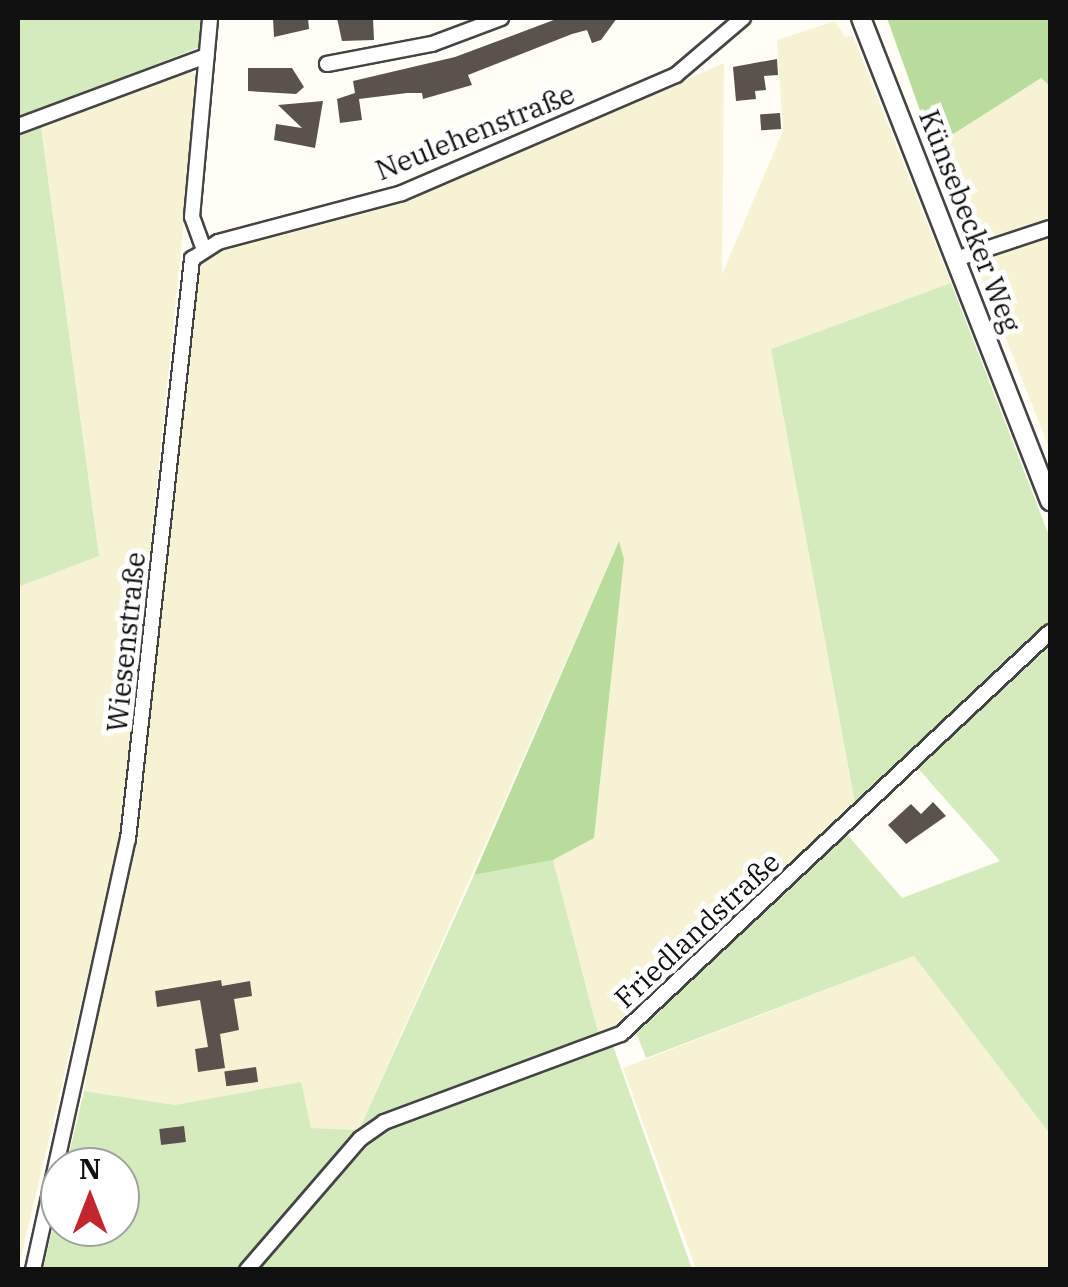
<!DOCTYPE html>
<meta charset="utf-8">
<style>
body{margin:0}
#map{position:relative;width:1068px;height:1287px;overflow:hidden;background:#fffdf5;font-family:"IBM Plex Serif",serif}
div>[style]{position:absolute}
.farmland>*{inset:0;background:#f6f3d4}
.green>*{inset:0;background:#d5ebbd}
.forest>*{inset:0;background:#b9dc9c}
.building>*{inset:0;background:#5a524d;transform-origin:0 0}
.roads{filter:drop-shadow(2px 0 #444) drop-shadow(-2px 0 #444) drop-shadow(0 2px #444) drop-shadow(0 -2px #444)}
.minor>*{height:14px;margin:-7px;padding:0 7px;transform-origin:7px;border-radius:7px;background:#fff}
.tertiary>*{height:18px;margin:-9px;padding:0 9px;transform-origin:9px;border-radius:9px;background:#fff}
span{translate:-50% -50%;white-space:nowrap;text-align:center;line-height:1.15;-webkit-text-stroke:10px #fff;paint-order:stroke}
.street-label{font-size:28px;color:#111}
.frame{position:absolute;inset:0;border:20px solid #111;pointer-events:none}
.north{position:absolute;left:40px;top:1147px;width:100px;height:100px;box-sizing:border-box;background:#fff;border:2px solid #a0a0a0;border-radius:50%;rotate:0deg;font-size:28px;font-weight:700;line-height:40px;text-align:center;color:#111}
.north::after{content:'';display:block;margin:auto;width:35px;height:45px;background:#c4262e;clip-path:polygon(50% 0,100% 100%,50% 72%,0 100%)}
</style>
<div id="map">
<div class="farmland">
<div style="clip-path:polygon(835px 21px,845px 37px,853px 36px,951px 283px,771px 349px,855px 803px,617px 1028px,599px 1036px,553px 860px,594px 838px,624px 559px,618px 543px,359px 1130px,311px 1128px,209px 1102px,175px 1105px,84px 1091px,101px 987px,138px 839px,197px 269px,213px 252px,405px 202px,724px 63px,722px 274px,783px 131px,777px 40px)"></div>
<div style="clip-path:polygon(188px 70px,199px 76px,120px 839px,18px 1270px,18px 587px,99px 556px,41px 127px)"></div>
<div style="clip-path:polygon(1041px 78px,1050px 86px,1050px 219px,970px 244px,933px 147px)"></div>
<div style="clip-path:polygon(1050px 238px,1050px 450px,975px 261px)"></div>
<div style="clip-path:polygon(914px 956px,1050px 1134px,1050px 1269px,696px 1269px,623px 1068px)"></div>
</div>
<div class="green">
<div style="clip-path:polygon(18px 18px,203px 18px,200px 47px,18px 118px)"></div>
<div style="clip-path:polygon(41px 127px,99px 556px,18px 587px,18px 136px)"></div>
<div style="clip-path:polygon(951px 283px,1050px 538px,1050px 622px,855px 803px,771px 349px)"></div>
<div style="clip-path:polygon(1050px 640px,1050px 1134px,914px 956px,646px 1058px,636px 1032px,679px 984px,845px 832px,902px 898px,1000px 861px,915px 765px)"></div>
<div style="clip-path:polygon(553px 860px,599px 1036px,381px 1115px,359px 1130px,239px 1269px,43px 1270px,60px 1195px,60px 1227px,120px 1227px,120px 1167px,66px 1167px,84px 1091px,175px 1105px,301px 1082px,311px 1128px,359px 1130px,474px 875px)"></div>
<div style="clip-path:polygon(612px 1043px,692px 1269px,256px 1270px,380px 1132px)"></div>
</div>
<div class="forest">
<div style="clip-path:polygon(887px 18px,1050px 18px,1050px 86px,1041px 78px,933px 147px)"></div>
<div style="clip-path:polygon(619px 541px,624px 559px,594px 838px,553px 860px,474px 875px)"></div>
</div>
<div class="building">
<div style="clip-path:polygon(273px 18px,308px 18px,309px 29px,274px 37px)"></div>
<div style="clip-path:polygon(337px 18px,373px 18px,374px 40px,342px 41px)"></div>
<div style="clip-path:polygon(559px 18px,617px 18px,601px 40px,592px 43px,587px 30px,572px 34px,468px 75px,472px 85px,423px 99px,422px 93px,407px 93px,359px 99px,362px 120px,340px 123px,337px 99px,355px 93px,353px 81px,455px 57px)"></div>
<div style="clip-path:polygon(777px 59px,778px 75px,764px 76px,766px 90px,755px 91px,756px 99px,736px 101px,733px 67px)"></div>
<div style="clip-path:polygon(248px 68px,292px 68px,304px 87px,296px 94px,248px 91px)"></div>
<div style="clip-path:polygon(323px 101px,315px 148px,274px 140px,276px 124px,302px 128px,278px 105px)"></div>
<div style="left:780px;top:113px;width:16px;height:20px;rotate:86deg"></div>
<div style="clip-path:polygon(933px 802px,946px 816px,906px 844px,888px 825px,911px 804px,921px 814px)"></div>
<div style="clip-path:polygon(221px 980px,222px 986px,250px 981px,252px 996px,234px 999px,239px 1030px,220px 1034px,225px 1068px,198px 1072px,195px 1049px,208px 1047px,200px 1000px,157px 1007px,155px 991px)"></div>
<div style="left:256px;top:1067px;width:15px;height:32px;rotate:82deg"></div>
<div style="left:184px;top:1126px;width:16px;height:25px;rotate:83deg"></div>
</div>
<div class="roads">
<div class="minor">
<div style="left:327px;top:64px;width:107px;rotate:-10.8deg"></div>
<div style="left:432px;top:44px;width:74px;rotate:-20.6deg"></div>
<div style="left:18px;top:126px;width:201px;rotate:-20.4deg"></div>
<div style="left:203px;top:247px;width:32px;rotate:-110deg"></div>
<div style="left:192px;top:217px;width:200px;rotate:-84.8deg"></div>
<div style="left:956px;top:259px;width:99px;rotate:-18.3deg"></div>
<div style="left:33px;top:1270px;width:441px;rotate:-77.6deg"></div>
<div style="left:128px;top:839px;width:584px;rotate:-83.7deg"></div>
<div style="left:192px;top:259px;width:31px;rotate:-33deg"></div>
<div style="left:218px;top:242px;width:190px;rotate:-14.9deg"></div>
<div style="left:402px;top:193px;width:298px;rotate:-23.3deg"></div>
<div style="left:676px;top:75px;width:88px;rotate:-40.4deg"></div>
<div style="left:247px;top:1270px;width:173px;rotate:-49.2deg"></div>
<div style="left:360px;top:1139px;width:29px;rotate:-35deg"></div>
<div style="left:384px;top:1122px;width:253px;rotate:-20.4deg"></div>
<div style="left:621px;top:1034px;width:588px;rotate:-43.14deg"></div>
</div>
<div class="tertiary">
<div style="left:861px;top:18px;width:519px;rotate:68.63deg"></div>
</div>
</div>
<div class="street-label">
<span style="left:475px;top:132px;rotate:-22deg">Neulehenstraße</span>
<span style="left:970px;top:221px;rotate:69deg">Künsebecker Weg</span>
<span style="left:126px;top:642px;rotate:-84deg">Wiesenstraße</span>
<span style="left:697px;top:930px;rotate:-43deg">Friedlandstraße</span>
</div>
<div class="frame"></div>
<div class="north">N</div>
</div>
